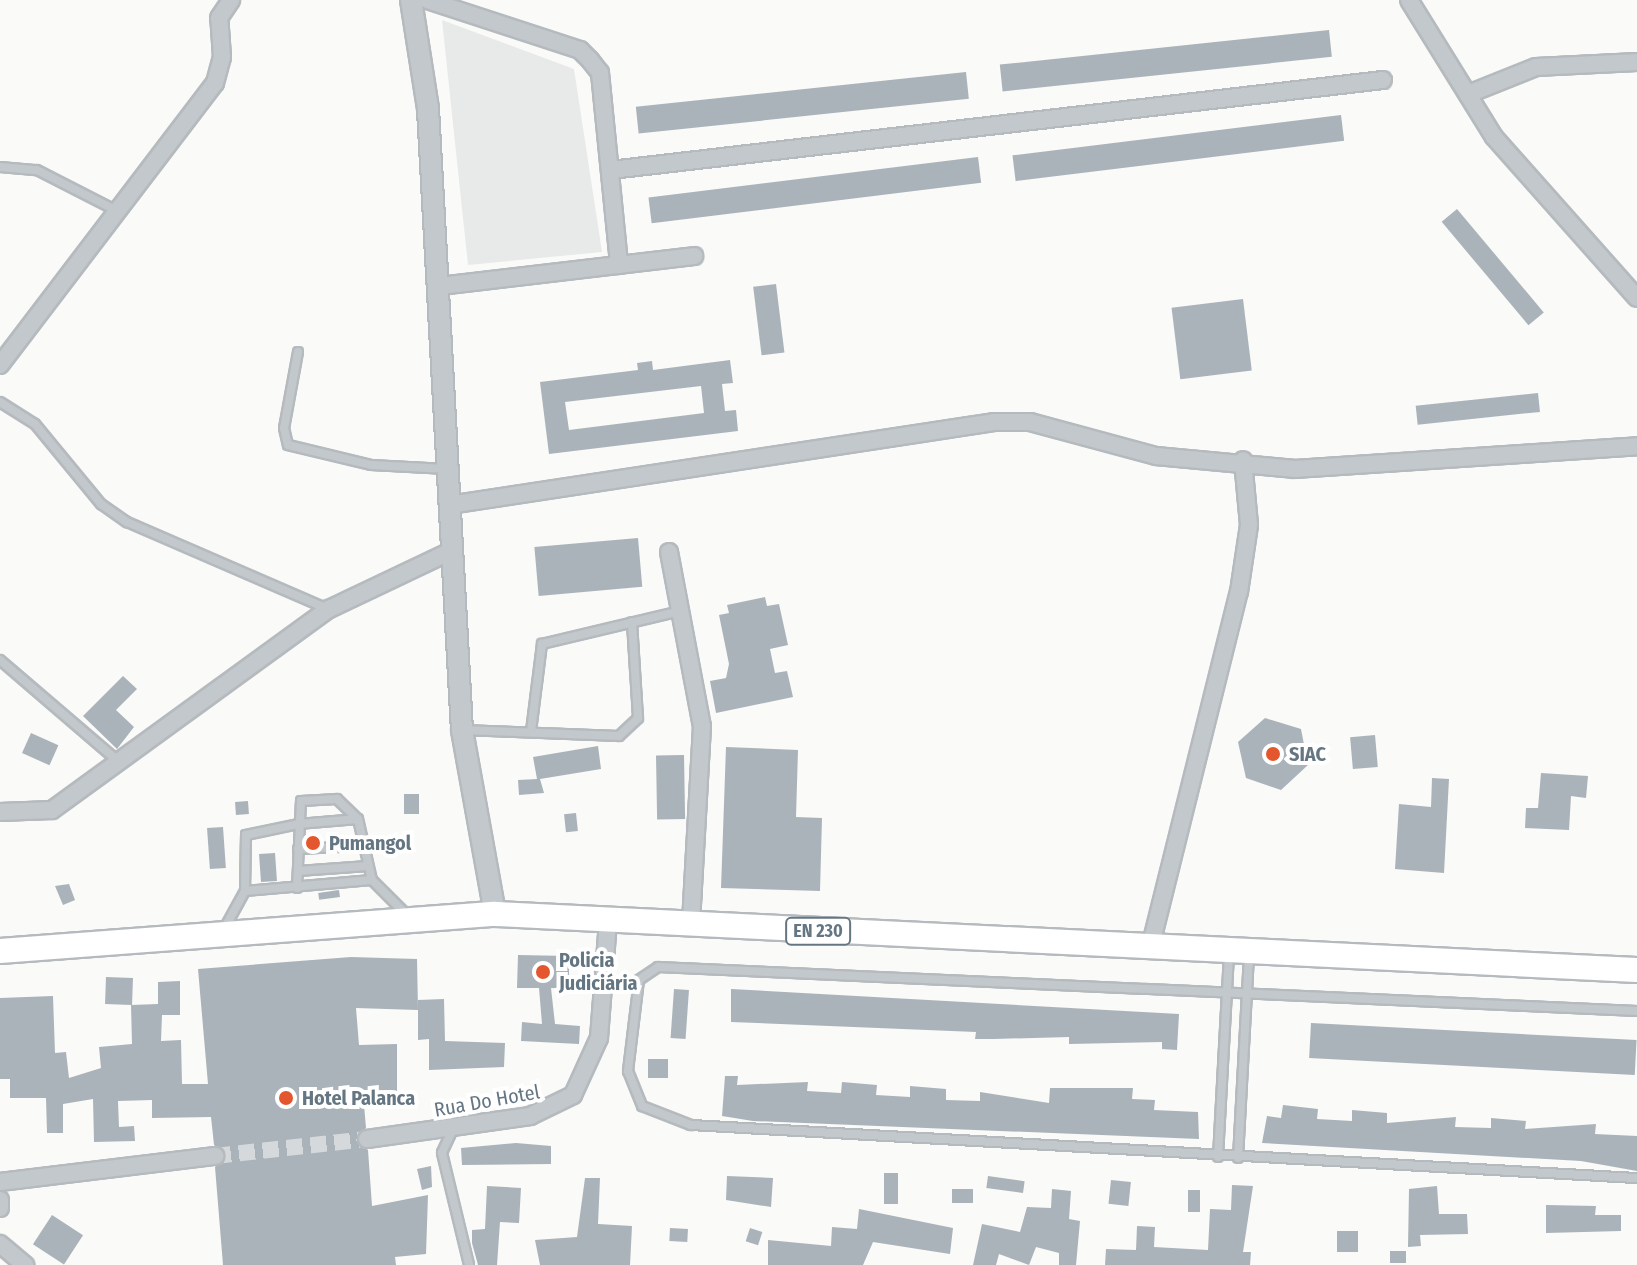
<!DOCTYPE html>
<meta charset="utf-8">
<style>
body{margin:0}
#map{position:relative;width:1637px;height:1265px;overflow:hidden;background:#fafaf8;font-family:"Fira Sans Condensed",sans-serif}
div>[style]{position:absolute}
.built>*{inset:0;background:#e8e9e9}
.building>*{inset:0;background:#aab3b9;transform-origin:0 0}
.minor-tunnel>*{height:16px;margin-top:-8px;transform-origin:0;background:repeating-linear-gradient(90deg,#d5d9db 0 16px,transparent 0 24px)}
.roads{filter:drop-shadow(2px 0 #b5babe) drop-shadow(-2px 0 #b5babe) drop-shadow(0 2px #b5babe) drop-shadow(0 -2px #b5babe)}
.service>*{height:8px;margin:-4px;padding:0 4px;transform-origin:4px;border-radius:4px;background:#c3c8cc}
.minor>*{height:16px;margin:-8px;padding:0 8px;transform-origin:8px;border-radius:8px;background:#c3c8cc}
.tertiary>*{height:20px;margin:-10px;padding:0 10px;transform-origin:10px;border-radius:10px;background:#c3c8cc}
.primary>*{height:24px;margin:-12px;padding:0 12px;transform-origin:12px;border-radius:12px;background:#fff}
.dots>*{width:22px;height:22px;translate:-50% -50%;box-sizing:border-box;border:4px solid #fff;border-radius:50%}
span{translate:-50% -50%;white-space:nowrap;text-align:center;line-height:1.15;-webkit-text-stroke:8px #fff;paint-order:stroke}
.shield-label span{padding:2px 6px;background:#fff;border:2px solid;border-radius:6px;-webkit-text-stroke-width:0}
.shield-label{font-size:18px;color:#657683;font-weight:700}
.poi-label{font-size:20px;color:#657683;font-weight:700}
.left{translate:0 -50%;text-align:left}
.street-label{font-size:20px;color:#657683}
</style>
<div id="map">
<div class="built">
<div style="clip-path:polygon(442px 20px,574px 69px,602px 252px,468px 265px)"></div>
</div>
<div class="building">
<div style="left:1329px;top:30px;width:27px;height:331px;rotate:84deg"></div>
<div style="left:966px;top:72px;width:27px;height:332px;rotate:84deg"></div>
<div style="left:1341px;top:115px;width:26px;height:331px;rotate:83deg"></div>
<div style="left:978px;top:157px;width:26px;height:332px;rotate:83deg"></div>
<div style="left:1457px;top:209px;width:135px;height:20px;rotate:50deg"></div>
<div style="left:776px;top:284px;width:69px;height:23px;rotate:83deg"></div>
<div style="left:1243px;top:299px;width:72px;height:72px;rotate:83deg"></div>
<div style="clip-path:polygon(evenodd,730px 360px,733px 383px,722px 384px,725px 411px,736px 410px,738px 431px,549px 454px,540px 382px,638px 370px,637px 363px,652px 361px,653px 370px,730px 360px,701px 386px,704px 413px,569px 430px,565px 402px,701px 386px)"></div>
<div style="left:1538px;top:393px;width:19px;height:123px;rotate:84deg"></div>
<div style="left:638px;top:538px;width:49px;height:104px;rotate:85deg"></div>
<div style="clip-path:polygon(765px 597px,767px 606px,779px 604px,788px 645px,770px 649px,775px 673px,787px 671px,793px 697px,716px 713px,710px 681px,726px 678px,729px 664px,719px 615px,729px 613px,727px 605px)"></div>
<div style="clip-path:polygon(123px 676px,137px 689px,116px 710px,134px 727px,117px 749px,83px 716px)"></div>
<div style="clip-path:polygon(1265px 718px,1301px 729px,1308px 765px,1281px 790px,1246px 778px,1238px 742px)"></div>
<div style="left:31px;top:733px;width:30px;height:22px;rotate:24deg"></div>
<div style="left:1375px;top:735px;width:32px;height:25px;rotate:85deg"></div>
<div style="clip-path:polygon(598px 746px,601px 769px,540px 779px,544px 793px,519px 795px,518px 780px,537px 779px,533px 757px)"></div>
<div style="clip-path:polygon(726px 747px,798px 750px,796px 817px,822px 818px,820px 891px,721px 888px)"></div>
<div style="left:684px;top:755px;width:64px;height:28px;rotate:89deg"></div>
<div style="clip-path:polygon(1541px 773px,1588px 776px,1586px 798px,1571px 796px,1569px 830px,1525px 828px,1526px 808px,1538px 808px)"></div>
<div style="clip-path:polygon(1432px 778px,1449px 779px,1444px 873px,1395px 869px,1399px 804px,1431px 807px)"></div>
<div style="left:404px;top:794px;width:15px;height:20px"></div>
<div style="left:248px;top:801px;width:13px;height:13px;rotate:86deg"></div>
<div style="left:576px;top:813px;width:18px;height:12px;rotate:84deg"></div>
<div style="left:223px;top:827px;width:41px;height:16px;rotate:86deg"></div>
<div style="left:275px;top:853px;width:28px;height:16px;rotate:86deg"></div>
<div style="clip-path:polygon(69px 884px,75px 900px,63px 905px,55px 886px)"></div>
<div style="left:339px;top:890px;width:7px;height:21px;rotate:82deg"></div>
<div style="clip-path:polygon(518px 955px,569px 956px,569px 989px,551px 988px,555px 1024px,580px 1026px,579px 1044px,521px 1041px,522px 1022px,542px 1024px,539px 988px,517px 988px)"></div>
<div style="clip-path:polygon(351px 957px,417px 959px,418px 1010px,356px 1008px,359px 1045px,397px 1044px,397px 1093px,363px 1093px,366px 1128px,356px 1140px,368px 1150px,372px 1206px,428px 1195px,426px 1254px,395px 1257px,396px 1265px,223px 1265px,215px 1167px,226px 1155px,214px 1145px,211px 1117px,152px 1118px,152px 1100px,118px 1101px,119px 1127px,134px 1126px,135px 1141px,94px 1142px,93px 1099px,63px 1104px,63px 1133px,47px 1133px,46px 1098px,10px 1098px,10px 1079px,0 1079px,0 998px,53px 996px,55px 1053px,66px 1052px,69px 1078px,101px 1068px,99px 1047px,132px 1044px,131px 1005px,158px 1004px,158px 982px,180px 981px,180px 1015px,162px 1015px,161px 1041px,181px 1040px,182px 1084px,208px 1084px,198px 969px)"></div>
<div style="left:106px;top:977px;width:27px;height:27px;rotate:2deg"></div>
<div style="left:674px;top:989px;width:15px;height:49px;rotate:4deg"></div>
<div style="clip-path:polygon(731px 989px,1179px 1014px,1177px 1050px,1162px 1049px,1162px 1042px,1069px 1044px,1069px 1037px,994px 1039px,975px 1039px,976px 1032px,731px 1022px)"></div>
<div style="clip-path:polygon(444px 999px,445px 1041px,505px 1043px,504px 1067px,429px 1070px,429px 1039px,418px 1040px,418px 1000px)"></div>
<div style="left:1311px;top:1023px;width:326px;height:35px;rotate:3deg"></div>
<div style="left:648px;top:1059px;width:20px;height:19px"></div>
<div style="clip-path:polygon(725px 1076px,738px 1076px,737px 1085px,808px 1082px,807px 1091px,841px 1093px,842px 1082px,877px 1085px,876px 1095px,910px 1097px,910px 1086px,946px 1089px,946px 1100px,980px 1101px,980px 1092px,1049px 1103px,1050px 1088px,1133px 1088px,1132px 1099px,1155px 1100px,1154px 1110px,1198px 1112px,1199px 1139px,753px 1121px,722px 1116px)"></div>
<div style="clip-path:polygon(1283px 1105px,1318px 1109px,1317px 1119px,1352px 1121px,1352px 1110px,1387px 1113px,1387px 1123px,1456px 1117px,1455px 1127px,1491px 1128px,1491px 1118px,1526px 1121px,1525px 1129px,1596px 1124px,1595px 1134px,1637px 1136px,1637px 1171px,1581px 1161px,1262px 1143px,1267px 1116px,1281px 1118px)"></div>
<div style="clip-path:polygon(516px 1143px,551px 1146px,551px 1164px,462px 1165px,461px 1148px)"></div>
<div style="clip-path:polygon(431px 1166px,432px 1187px,422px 1190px,417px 1169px)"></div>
<div style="left:884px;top:1173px;width:14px;height:31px"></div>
<div style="clip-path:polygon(727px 1176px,773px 1178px,771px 1207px,726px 1200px)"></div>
<div style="left:988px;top:1176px;width:37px;height:12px;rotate:8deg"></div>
<div style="clip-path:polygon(585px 1178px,600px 1178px,598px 1224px,632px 1226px,630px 1265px,540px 1265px,535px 1240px,577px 1237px)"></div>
<div style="left:1111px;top:1180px;width:20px;height:24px;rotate:6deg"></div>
<div style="clip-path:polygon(1232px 1185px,1253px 1186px,1243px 1252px,1251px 1252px,1250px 1265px,1105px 1265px,1106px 1249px,1136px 1250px,1137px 1226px,1155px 1227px,1154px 1247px,1208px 1250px,1210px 1209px,1231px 1210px)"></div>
<div style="clip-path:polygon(487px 1186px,521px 1188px,519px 1223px,500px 1222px,497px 1265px,478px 1265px,472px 1243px,472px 1230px,485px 1229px)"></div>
<div style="clip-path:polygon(1437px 1186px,1439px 1214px,1467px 1214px,1468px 1234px,1420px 1235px,1421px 1246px,1408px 1247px,1409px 1189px)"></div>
<div style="left:952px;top:1189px;width:21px;height:14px"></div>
<div style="clip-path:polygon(1052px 1189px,1071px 1191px,1069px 1219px,1080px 1221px,1076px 1265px,1059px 1265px,1059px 1253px,1036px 1247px,1029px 1265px,999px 1254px,996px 1265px,973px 1265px,982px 1224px,1020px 1232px,1027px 1207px,1051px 1208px)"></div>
<div style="left:1188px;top:1190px;width:12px;height:22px"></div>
<div style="clip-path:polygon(1546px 1205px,1596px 1206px,1595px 1215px,1621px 1215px,1621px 1231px,1546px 1233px)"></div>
<div style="clip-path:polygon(859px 1209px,953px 1228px,950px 1254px,873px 1242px,863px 1265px,768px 1265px,768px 1240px,831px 1246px,832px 1227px,857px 1229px)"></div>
<div style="left:52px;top:1215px;width:37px;height:35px;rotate:33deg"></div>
<div style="left:670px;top:1228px;width:18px;height:13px;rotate:3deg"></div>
<div style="left:750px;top:1228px;width:13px;height:14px;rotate:18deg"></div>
<div style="left:1358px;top:1231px;width:21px;height:21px;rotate:90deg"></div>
<div style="left:1390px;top:1251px;width:16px;height:12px"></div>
</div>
<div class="minor-tunnel">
<div style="left:215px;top:1156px;width:153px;rotate:-6.4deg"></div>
</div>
<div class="roads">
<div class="service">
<div style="left:0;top:167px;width:37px;rotate:5deg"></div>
<div style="left:37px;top:170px;width:90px;rotate:27.1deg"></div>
<div style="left:298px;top:352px;width:77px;rotate:100.4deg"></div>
<div style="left:284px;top:428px;width:17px;rotate:77deg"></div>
<div style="left:288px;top:445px;width:85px;rotate:13.5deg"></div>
<div style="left:371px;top:465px;width:76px;rotate:3deg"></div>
<div style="left:0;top:402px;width:41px;rotate:32.2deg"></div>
<div style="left:35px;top:424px;width:104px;rotate:50.5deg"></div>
<div style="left:101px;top:504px;width:32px;rotate:35deg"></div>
<div style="left:127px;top:522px;width:219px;rotate:23.4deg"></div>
<div style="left:0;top:660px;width:155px;rotate:40.6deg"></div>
<div style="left:463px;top:730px;width:156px;rotate:2.2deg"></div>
<div style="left:619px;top:736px;width:26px;rotate:-43deg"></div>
<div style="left:638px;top:718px;width:96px;rotate:-93.6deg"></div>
<div style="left:531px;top:731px;width:88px;rotate:-82.8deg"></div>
<div style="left:542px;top:644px;width:142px;rotate:-13.4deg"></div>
<div style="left:298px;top:849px;width:64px;rotate:-2.7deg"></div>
<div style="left:298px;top:871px;width:70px;rotate:-4.1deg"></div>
<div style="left:297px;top:888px;width:87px;rotate:-87.4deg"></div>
<div style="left:301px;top:801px;width:36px;rotate:-3deg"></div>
<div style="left:337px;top:799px;width:29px;rotate:44deg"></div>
<div style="left:245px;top:891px;width:56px;rotate:-89deg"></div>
<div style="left:246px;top:835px;width:53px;rotate:-11.9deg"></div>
<div style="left:298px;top:824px;width:60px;rotate:-4.8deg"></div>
<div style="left:358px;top:819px;width:63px;rotate:77.1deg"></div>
<div style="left:223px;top:931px;width:46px;rotate:-61.2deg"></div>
<div style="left:245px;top:891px;width:127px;rotate:-5deg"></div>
<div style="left:372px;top:880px;width:49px;rotate:45deg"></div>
<div style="left:1637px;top:1011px;width:980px;rotate:-177.43deg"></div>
<div style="left:658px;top:967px;width:23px;rotate:146deg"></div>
<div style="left:639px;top:980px;width:92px;rotate:96.9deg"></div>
<div style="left:628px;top:1071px;width:38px;rotate:68deg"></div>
<div style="left:642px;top:1106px;width:53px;rotate:21.2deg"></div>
<div style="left:691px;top:1125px;width:947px;rotate:3.21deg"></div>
<div style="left:453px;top:1129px;width:26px;rotate:115deg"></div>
<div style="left:442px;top:1153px;width:115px;rotate:76.4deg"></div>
<div style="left:1218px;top:1157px;width:205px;rotate:-86.9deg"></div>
<div style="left:1238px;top:1158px;width:202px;rotate:-86.9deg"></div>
</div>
<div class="minor">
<div style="left:427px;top:0;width:161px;rotate:18.1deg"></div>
<div style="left:580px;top:50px;width:14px;rotate:45deg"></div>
<div style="left:590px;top:60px;width:16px;rotate:52deg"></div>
<div style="left:600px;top:73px;width:193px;rotate:84.3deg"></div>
<div style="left:1409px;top:0;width:161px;rotate:58.2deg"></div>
<div style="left:1494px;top:137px;width:215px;rotate:48.4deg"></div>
<div style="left:1471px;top:93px;width:70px;rotate:-21.8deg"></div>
<div style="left:1536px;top:67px;width:101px;rotate:-2.8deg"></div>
<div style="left:611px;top:170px;width:777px;rotate:-6.65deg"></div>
<div style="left:439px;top:286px;width:257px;rotate:-6.7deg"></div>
<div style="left:0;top:365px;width:355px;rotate:-52.7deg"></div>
<div style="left:215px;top:83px;width:27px;rotate:-75deg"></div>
<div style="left:222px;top:57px;width:39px;rotate:-94deg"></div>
<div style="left:219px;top:18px;width:22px;rotate:-56deg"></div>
<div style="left:449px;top:505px;width:551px;rotate:-8.66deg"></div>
<div style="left:994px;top:422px;width:36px"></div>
<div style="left:1030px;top:422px;width:131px;rotate:15.1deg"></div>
<div style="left:1156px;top:456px;width:140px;rotate:5.3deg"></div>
<div style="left:1295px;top:469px;width:343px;rotate:-3.8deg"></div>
<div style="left:669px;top:552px;width:177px;rotate:79.3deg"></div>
<div style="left:702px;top:726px;width:198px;rotate:93.2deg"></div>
<div style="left:0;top:812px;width:52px;rotate:-2.2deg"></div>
<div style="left:52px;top:810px;width:342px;rotate:-36deg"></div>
<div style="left:329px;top:609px;width:133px;rotate:-25.4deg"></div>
<div style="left:1150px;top:948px;width:367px;rotate:-76deg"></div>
<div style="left:1239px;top:592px;width:68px;rotate:-81.5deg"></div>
<div style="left:1249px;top:525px;width:65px;rotate:-95.3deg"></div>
<div style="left:367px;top:1139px;width:165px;rotate:-8deg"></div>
<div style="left:530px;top:1116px;width:48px;rotate:-26deg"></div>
<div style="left:573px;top:1095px;width:63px;rotate:-65.5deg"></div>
<div style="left:599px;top:1038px;width:118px;rotate:-85.6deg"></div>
<div style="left:0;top:1182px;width:217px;rotate:-6.9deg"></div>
<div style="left:0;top:1200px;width:8px;rotate:90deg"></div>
<div style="left:0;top:1244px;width:33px;rotate:40deg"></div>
</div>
<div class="tertiary">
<div style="left:411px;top:0;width:110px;rotate:81.1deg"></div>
<div style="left:428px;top:109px;width:622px;rotate:86.87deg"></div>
<div style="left:462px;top:730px;width:187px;rotate:79.8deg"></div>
</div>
<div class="primary">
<div style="left:0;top:951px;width:496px;rotate:-4.3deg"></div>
<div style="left:495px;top:914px;width:1143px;rotate:2.81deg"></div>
</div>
</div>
<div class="dots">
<div style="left:1273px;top:754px;background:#e4572e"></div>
<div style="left:313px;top:843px;background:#e4572e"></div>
<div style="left:543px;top:972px;background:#e4572e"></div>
<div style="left:286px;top:1098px;background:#e4572e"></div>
</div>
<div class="shield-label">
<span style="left:818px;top:931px">EN 230</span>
</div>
<div class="poi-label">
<span class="left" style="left:1289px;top:754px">SIAC</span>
<span class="left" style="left:329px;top:843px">Pumangol</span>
<span class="left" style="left:559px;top:972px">Policia<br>Judiciária</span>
<span class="left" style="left:302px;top:1098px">Hotel Palanca</span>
</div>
<div class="street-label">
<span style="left:487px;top:1101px;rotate:-10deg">Rua Do Hotel</span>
</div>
</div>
